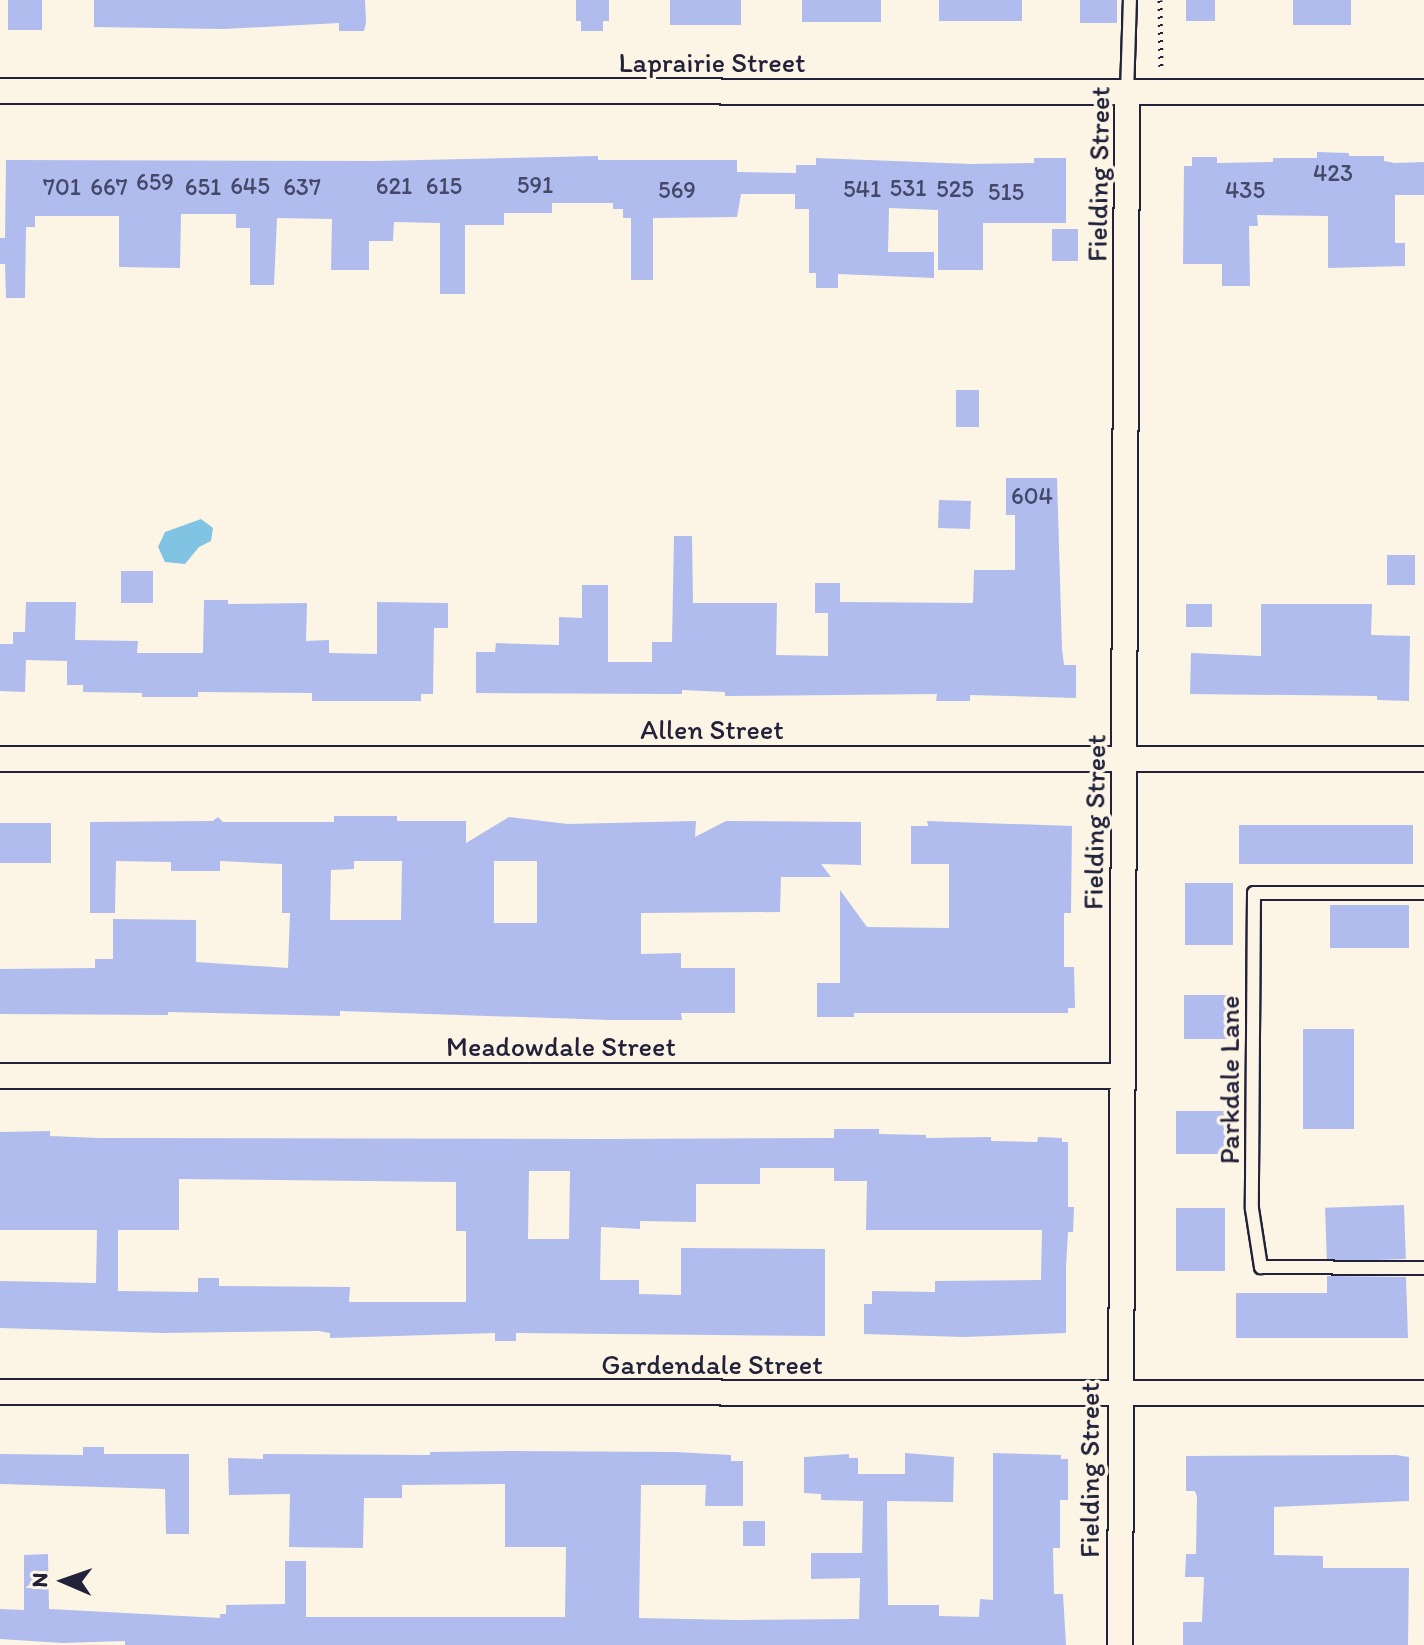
<!DOCTYPE html>
<style>
body{margin:0}
#map{position:relative;width:1424px;height:1645px;overflow:hidden;background:#fcf5e5;font-family:Itim,sans-serif}
div>[style]{position:absolute}
.water>*{inset:0;background:#81c3e2}
.building>*{inset:0;background:#afbced;transform-origin:0 0}
.path>*{height:5px;margin-top:-2.5px;transform-origin:0;background:repeating-linear-gradient(90deg,#22223b 0 2px,transparent 0 8px)}
.roads{filter:drop-shadow(2px 0 #22223b) drop-shadow(-2px 0 #22223b) drop-shadow(0 2px #22223b) drop-shadow(0 -2px #22223b)}
.service>*{height:12px;margin:-6px;padding:0 6px;transform-origin:6px;border-radius:6px;background:#fcf5e5}
.minor>*{height:24px;margin:-12px;padding:0 12px;transform-origin:12px;border-radius:12px;background:#fcf5e5}
span{translate:-50% -50%;white-space:nowrap;text-align:center;line-height:1.15;-webkit-text-stroke:7px #fcf5e5;paint-order:stroke}
.number-label{font-size:24px;color:#454868}
.number-label span{-webkit-text-stroke-width:0}
.street-label{font-size:28px;color:#22223b}
.north{position:absolute;left:24px;top:1541px;width:80px;height:80px;-webkit-text-stroke:6px #fcf5e5;paint-order:stroke;rotate:272deg;font-size:22px;font-weight:700;line-height:32px;text-align:center;color:#22223b}
.north::after{content:'';display:block;margin:auto;width:28px;height:36px;background:#22223b;clip-path:polygon(50% 0,100% 100%,50% 72%,0 100%)}
</style>
<div id="map">
<div class="water">
<div style="clip-path:polygon(201px 519px,213px 528px,211px 541px,199px 547px,185px 564px,165px 562px,158px 547px,165px 532px)"></div>
</div>
<div class="building">
<div style="left:8px;top:0;width:34px;height:30px"></div>
<div style="clip-path:polygon(94px 0,365px 0,366px 22px,364px 31px,339px 31px,339px 23px,224px 29px,94px 27px)"></div>
<div style="clip-path:polygon(576px 0,609px 0,609px 21px,603px 21px,603px 31px,581px 31px,581px 21px,576px 21px)"></div>
<div style="left:670px;top:0;width:71px;height:25px"></div>
<div style="left:802px;top:0;width:79px;height:22px"></div>
<div style="left:939px;top:0;width:83px;height:21px"></div>
<div style="left:1080px;top:0;width:37px;height:23px"></div>
<div style="left:1186px;top:0;width:29px;height:21px"></div>
<div style="left:1293px;top:0;width:58px;height:25px"></div>
<div style="clip-path:polygon(1317px 152px,1349px 153px,1349px 156px,1384px 156px,1384px 161px,1395px 163px,1424px 162px,1424px 195px,1395px 195px,1395px 243px,1405px 243px,1405px 266px,1328px 268px,1328px 216px,1257px 215px,1258px 226px,1249px 226px,1250px 286px,1222px 286px,1222px 264px,1183px 264px,1184px 166px,1192px 166px,1192px 157px,1217px 157px,1217px 163px,1273px 162px,1273px 158px,1317px 158px)"></div>
<div style="clip-path:polygon(598px 156px,598px 160px,737px 160px,737px 172px,796px 173px,796px 165px,816px 165px,816px 158px,971px 164px,1034px 163px,1034px 158px,1066px 158px,1066px 223px,983px 223px,983px 270px,938px 270px,938px 210px,889px 208px,888px 252px,934px 252px,934px 278px,838px 274px,838px 288px,816px 288px,816px 273px,809px 273px,809px 209px,795px 209px,795px 194px,741px 194px,737px 217px,653px 218px,653px 280px,631px 280px,631px 218px,623px 218px,623px 209px,613px 209px,613px 203px,552px 203px,552px 213px,504px 213px,504px 225px,465px 225px,465px 294px,440px 294px,440px 223px,394px 222px,393px 241px,369px 241px,369px 270px,331px 270px,332px 219px,277px 218px,274px 285px,250px 285px,250px 228px,236px 228px,236px 214px,181px 214px,180px 268px,119px 267px,119px 216px,35px 216px,35px 227px,26px 227px,25px 298px,6px 298px,5px 264px,0 264px,0 238px,5px 238px,6px 160px,377px 161px)"></div>
<div style="left:1052px;top:229px;width:26px;height:32px"></div>
<div style="left:956px;top:390px;width:23px;height:37px"></div>
<div style="clip-path:polygon(1006px 478px,1057px 478px,1062px 649px,1064px 665px,1076px 665px,1076px 698px,970px 695px,970px 701px,936px 701px,937px 694px,725px 696px,725px 692px,682px 690px,682px 694px,476px 693px,476px 652px,495px 652px,496px 643px,559px 645px,559px 617px,582px 618px,582px 585px,608px 585px,608px 662px,652px 662px,652px 642px,672px 642px,674px 536px,692px 536px,693px 603px,777px 603px,776px 655px,828px 656px,828px 613px,815px 613px,815px 583px,840px 583px,840px 602px,973px 603px,974px 570px,1015px 570px,1015px 515px,1006px 515px)"></div>
<div style="left:939px;top:500px;width:32px;height:28px;rotate:2deg"></div>
<div style="left:1387px;top:555px;width:28px;height:30px"></div>
<div style="left:121px;top:571px;width:32px;height:32px"></div>
<div style="clip-path:polygon(204px 600px,228px 600px,228px 604px,307px 603px,306px 641px,329px 640px,329px 653px,377px 654px,377px 602px,448px 603px,448px 628px,434px 628px,433px 694px,421px 694px,421px 701px,312px 701px,312px 693px,198px 692px,198px 697px,142px 697px,142px 693px,83px 692px,83px 685px,67px 685px,67px 661px,26px 660px,25px 692px,0 691px,0 644px,13px 644px,13px 632px,25px 632px,26px 602px,76px 602px,75px 640px,138px 641px,137px 653px,203px 653px)"></div>
<div style="left:1186px;top:604px;width:26px;height:23px"></div>
<div style="clip-path:polygon(1261px 604px,1372px 604px,1371px 635px,1410px 636px,1409px 701px,1377px 700px,1377px 696px,1190px 694px,1191px 653px,1261px 656px)"></div>
<div style="clip-path:polygon(evenodd,334px 816px,397px 816px,397px 821px,466px 821px,466px 843px,509px 817px,568px 824px,696px 821px,695px 837px,726px 821px,861px 822px,861px 865px,821px 864px,831px 877px,781px 877px,780px 912px,641px 913px,641px 954px,681px 953px,681px 968px,735px 968px,735px 1013px,681px 1013px,682px 1020px,611px 1020px,340px 1011px,340px 1016px,168px 1012px,168px 1015px,0 1014px,0 969px,95px 968px,95px 959px,113px 959px,113px 919px,196px 920px,196px 962px,288px 968px,290px 913px,282px 913px,282px 864px,220px 861px,220px 871px,171px 871px,171px 862px,116px 861px,115px 913px,90px 913px,90px 822px,213px 821px,218px 817px,223px 822px,334px 822px,334px 816px,354px 861px,402px 861px,401px 920px,330px 920px,331px 870px,354px 869px,354px 861px,334px 816px,494px 861px,537px 861px,537px 923px,494px 923px,494px 861px)"></div>
<div style="clip-path:polygon(927px 821px,1072px 826px,1071px 913px,1064px 913px,1064px 967px,1074px 967px,1075px 1008px,1068px 1008px,1068px 1013px,854px 1013px,854px 1017px,817px 1017px,817px 983px,840px 983px,840px 890px,867px 927px,949px 928px,949px 864px,911px 864px,911px 826px,928px 826px)"></div>
<div style="left:0;top:823px;width:51px;height:40px"></div>
<div style="left:1239px;top:825px;width:174px;height:39px"></div>
<div style="left:1185px;top:883px;width:48px;height:62px"></div>
<div style="left:1409px;top:905px;width:43px;height:79px;rotate:90deg"></div>
<div style="left:1232px;top:995px;width:44px;height:48px;rotate:90deg"></div>
<div style="left:1303px;top:1029px;width:51px;height:100px"></div>
<div style="left:1226px;top:1111px;width:43px;height:50px;rotate:90deg"></div>
<div style="clip-path:polygon(evenodd,834px 1129px,879px 1129px,879px 1134px,926px 1135px,926px 1138px,991px 1137px,991px 1141px,1037px 1142px,1038px 1137px,1062px 1138px,1062px 1142px,1068px 1142px,1068px 1207px,1074px 1207px,1073px 1232px,1068px 1232px,1066px 1267px,1066px 1333px,964px 1337px,864px 1334px,864px 1304px,872px 1304px,872px 1291px,935px 1292px,935px 1281px,1041px 1280px,1042px 1230px,866px 1230px,867px 1181px,834px 1181px,834px 1168px,760px 1168px,760px 1184px,696px 1184px,696px 1222px,640px 1221px,640px 1229px,601px 1227px,600px 1280px,639px 1280px,639px 1294px,681px 1295px,681px 1248px,825px 1249px,825px 1336px,516px 1333px,516px 1341px,495px 1341px,495px 1333px,330px 1338px,330px 1333px,319px 1331px,162px 1333px,0 1328px,0 1281px,96px 1283px,97px 1230px,0 1230px,0 1132px,50px 1131px,50px 1136px,98px 1138px,603px 1139px,834px 1138px,834px 1129px,529px 1171px,570px 1171px,569px 1239px,528px 1239px,529px 1171px,834px 1129px,179px 1179px,456px 1182px,456px 1231px,466px 1231px,466px 1302px,349px 1302px,350px 1287px,219px 1286px,219px 1278px,198px 1278px,198px 1292px,118px 1291px,118px 1230px,179px 1230px,179px 1179px)"></div>
<div style="left:1404px;top:1205px;width:54px;height:79px;rotate:88deg"></div>
<div style="left:1176px;top:1208px;width:49px;height:63px"></div>
<div style="clip-path:polygon(1327px 1276px,1406px 1277px,1408px 1338px,1236px 1338px,1236px 1293px,1327px 1293px)"></div>
<div style="clip-path:polygon(83px 1447px,104px 1447px,104px 1454px,189px 1454px,189px 1534px,166px 1534px,165px 1489px,0 1484px,0 1454px,83px 1455px)"></div>
<div style="clip-path:polygon(509px 1451px,675px 1452px,731px 1455px,731px 1461px,743px 1461px,743px 1506px,705px 1506px,706px 1485px,641px 1485px,639px 1618px,736px 1620px,859px 1619px,860px 1578px,811px 1579px,811px 1553px,862px 1553px,863px 1501px,821px 1500px,821px 1494px,804px 1493px,804px 1457px,849px 1454px,849px 1458px,858px 1458px,858px 1474px,905px 1474px,905px 1453px,954px 1457px,953px 1502px,887px 1501px,888px 1605px,939px 1605px,939px 1616px,979px 1617px,980px 1599px,993px 1600px,993px 1453px,1061px 1455px,1061px 1459px,1068px 1459px,1068px 1500px,1060px 1500px,1060px 1548px,1053px 1548px,1054px 1594px,1063px 1594px,1066px 1645px,125px 1645px,125px 1641px,62px 1643px,0 1639px,0 1609px,24px 1610px,24px 1555px,48px 1554px,49px 1609px,220px 1618px,220px 1614px,226px 1614px,226px 1605px,285px 1604px,285px 1561px,306px 1561px,306px 1617px,565px 1617px,566px 1547px,505px 1547px,505px 1484px,402px 1485px,402px 1498px,364px 1498px,363px 1548px,289px 1547px,290px 1494px,229px 1495px,228px 1458px,263px 1459px,263px 1454px,430px 1455px,430px 1452px)"></div>
<div style="clip-path:polygon(1396px 1455px,1409px 1457px,1409px 1501px,1274px 1507px,1274px 1555px,1323px 1556px,1323px 1568px,1409px 1568px,1408px 1645px,1183px 1645px,1183px 1622px,1202px 1622px,1204px 1577px,1185px 1577px,1186px 1554px,1196px 1554px,1197px 1497px,1195px 1491px,1186px 1491px,1186px 1456px)"></div>
<div style="left:743px;top:1521px;width:22px;height:25px"></div>
</div>
<div class="path">
<div style="left:1160px;top:0;width:69px;rotate:89.2deg"></div>
</div>
<div class="roads">
<div class="service">
<div style="left:1127px;top:93px;width:93px;rotate:-88.2deg"></div>
<div style="left:1424px;top:893px;width:170px;rotate:180deg"></div>
<div style="left:1254px;top:893px;width:316px;rotate:90.4deg"></div>
<div style="left:1252px;top:1209px;width:59px;rotate:81.2deg"></div>
<div style="left:1261px;top:1267px;width:163px;rotate:0.4deg"></div>
</div>
<div class="minor">
<div style="left:0;top:91px;width:1424px;rotate:0.04deg"></div>
<div style="left:0;top:759px;width:1424px"></div>
<div style="left:0;top:1076px;width:1123px"></div>
<div style="left:0;top:1392px;width:1424px;rotate:0.04deg"></div>
<div style="left:1120px;top:1645px;width:1552px;rotate:-89.74deg"></div>
</div>
</div>
<div class="number-label">
<span style="left:1333px;top:173px">423</span>
<span style="left:155px;top:182px">659</span>
<span style="left:535px;top:185px">591</span>
<span style="left:250px;top:186px">645</span>
<span style="left:394px;top:186px">621</span>
<span style="left:444px;top:186px">615</span>
<span style="left:62px;top:187px">701</span>
<span style="left:109px;top:187px">667</span>
<span style="left:203px;top:187px">651</span>
<span style="left:302px;top:187px">637</span>
<span style="left:908px;top:188px">531</span>
<span style="left:862px;top:189px">541</span>
<span style="left:955px;top:189px">525</span>
<span style="left:677px;top:190px">569</span>
<span style="left:1245px;top:190px">435</span>
<span style="left:1006px;top:192px">515</span>
<span style="left:1032px;top:496px">604</span>
</div>
<div class="street-label">
<span style="left:712px;top:62px">Laprairie Street</span>
<span style="left:1098px;top:174px;rotate:-89deg">Fielding Street</span>
<span style="left:712px;top:729px">Allen Street</span>
<span style="left:1094px;top:822px;rotate:-89deg">Fielding Street</span>
<span style="left:561px;top:1046px">Meadowdale Street</span>
<span style="left:1229px;top:1080px;rotate:-90deg">Parkdale Lane</span>
<span style="left:712px;top:1364px">Gardendale Street</span>
<span style="left:1089px;top:1470px;rotate:-90deg">Fielding Street</span>
</div>
<div class="north">N</div>
</div>
